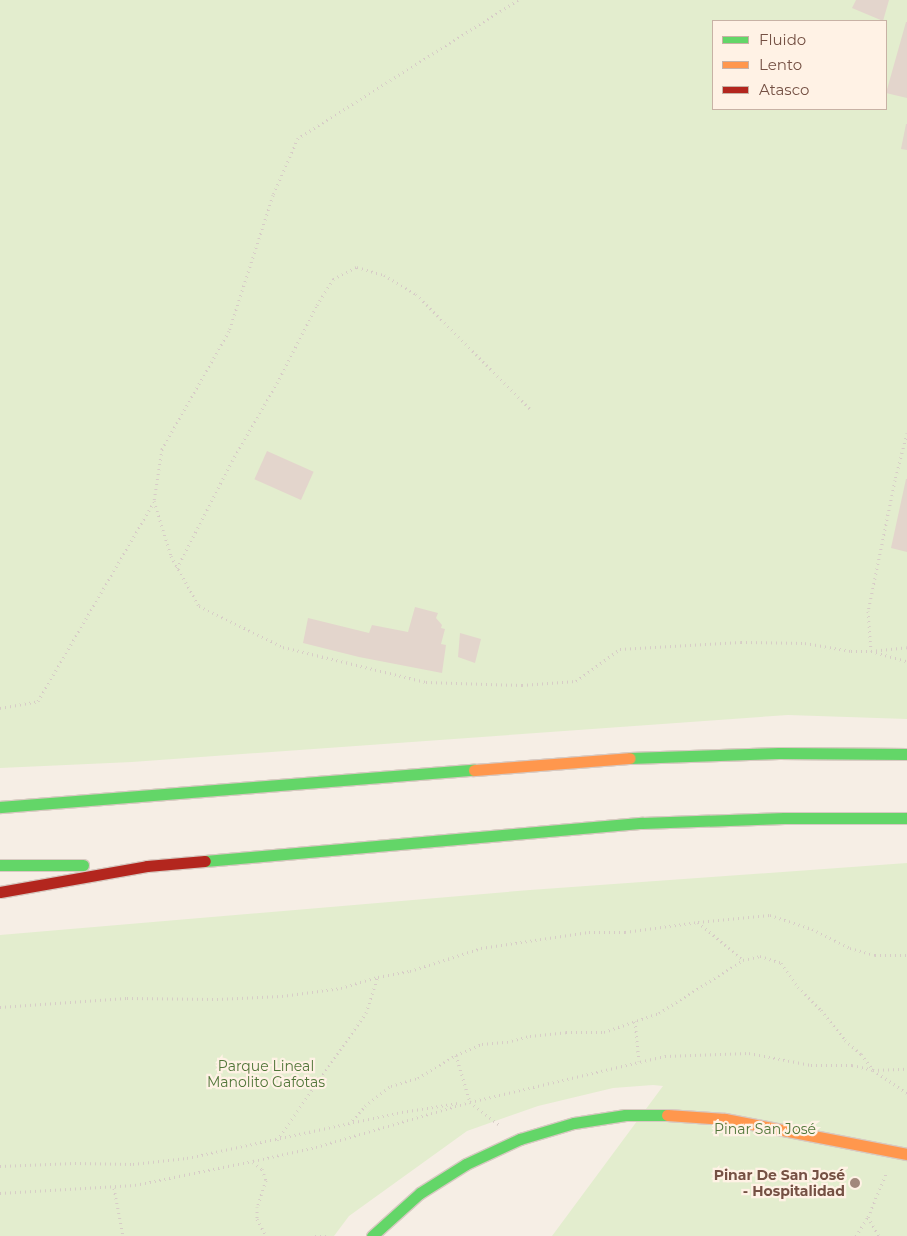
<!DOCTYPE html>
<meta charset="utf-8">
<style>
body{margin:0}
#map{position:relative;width:907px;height:1236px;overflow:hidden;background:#f6eee5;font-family:Montserrat,sans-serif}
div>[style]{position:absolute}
.green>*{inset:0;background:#e3edce}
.building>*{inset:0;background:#e3d5cc;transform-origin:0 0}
.path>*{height:3px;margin-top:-1.5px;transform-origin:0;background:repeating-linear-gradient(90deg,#d7ccc7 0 1px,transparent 0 5px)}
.roads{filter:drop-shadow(1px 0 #d7c9c1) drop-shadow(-1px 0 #d7c9c1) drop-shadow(0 1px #d7c9c1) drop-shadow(0 -1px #d7c9c1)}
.fast>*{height:11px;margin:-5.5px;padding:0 5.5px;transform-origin:5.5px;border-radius:5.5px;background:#63d668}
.slow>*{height:11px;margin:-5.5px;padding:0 5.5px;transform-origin:5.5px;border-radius:5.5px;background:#ff974d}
.jam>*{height:11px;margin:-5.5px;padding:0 5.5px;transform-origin:5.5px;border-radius:5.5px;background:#b3261e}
.dots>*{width:14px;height:14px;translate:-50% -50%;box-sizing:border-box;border:2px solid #fff2e5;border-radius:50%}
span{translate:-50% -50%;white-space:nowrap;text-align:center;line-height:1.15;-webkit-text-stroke:4.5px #fff2e5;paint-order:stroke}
.park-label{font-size:14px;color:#517639}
.poi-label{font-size:14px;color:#755144;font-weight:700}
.right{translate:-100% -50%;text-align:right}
.legend{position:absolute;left:712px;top:20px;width:175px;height:90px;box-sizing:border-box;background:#fff2e5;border:1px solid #c8b2a5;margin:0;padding:6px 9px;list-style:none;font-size:15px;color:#755144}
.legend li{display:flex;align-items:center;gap:10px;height:25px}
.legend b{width:25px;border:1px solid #c8b2a5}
</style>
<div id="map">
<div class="green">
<div style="clip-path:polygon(evenodd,0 0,907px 0,907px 719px,788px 715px,132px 762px,0 768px,0 0,713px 21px,886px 21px,886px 109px,713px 109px,713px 21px)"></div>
<div style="clip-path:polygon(907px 863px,907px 1236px,552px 1236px,663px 1086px,653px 1085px,613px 1088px,538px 1106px,467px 1131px,349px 1216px,334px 1236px,0 1236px,0 935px,530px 890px)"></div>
</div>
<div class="building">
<div style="clip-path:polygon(856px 0,889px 0,883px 21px,852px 8px)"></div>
<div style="clip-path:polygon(906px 22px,907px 22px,907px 98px,886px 93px)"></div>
<div style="clip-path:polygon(906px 124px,907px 124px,907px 150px,901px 149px)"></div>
<div style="left:267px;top:451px;width:51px;height:31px;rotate:24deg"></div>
<div style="clip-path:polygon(906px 479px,907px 479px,907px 552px,891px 548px)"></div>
<div style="clip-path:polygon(415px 607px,438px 613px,436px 618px,442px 625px,441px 628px,445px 629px,441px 644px,446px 645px,442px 673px,359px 657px,303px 643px,308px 618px,369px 633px,372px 625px,408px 632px)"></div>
<div style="clip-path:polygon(460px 633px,481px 639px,475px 663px,458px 657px)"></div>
</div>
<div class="path">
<div style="left:518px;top:0;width:260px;rotate:147.9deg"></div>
<div style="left:298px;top:138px;width:62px;rotate:113.7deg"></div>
<div style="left:273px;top:195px;width:143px;rotate:107.9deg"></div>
<div style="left:229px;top:331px;width:136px;rotate:119.6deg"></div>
<div style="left:162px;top:449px;width:53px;rotate:98.7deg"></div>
<div style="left:154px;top:501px;width:58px;rotate:72.8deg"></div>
<div style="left:171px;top:556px;width:57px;rotate:60.8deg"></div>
<div style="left:199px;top:606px;width:93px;rotate:26deg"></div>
<div style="left:283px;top:647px;width:147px;rotate:13.8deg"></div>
<div style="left:426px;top:682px;width:96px;rotate:1.8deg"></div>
<div style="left:522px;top:685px;width:54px;rotate:-4.2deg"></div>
<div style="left:576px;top:681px;width:54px;rotate:-36deg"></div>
<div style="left:620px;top:649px;width:121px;rotate:-3.3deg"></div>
<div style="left:741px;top:642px;width:64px;rotate:0.9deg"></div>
<div style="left:805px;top:643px;width:47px;rotate:9.9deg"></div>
<div style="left:851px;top:651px;width:20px"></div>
<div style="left:871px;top:651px;width:37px;rotate:16deg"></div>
<div style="left:907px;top:433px;width:49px;rotate:104.3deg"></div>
<div style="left:895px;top:480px;width:134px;rotate:101.6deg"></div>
<div style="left:868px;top:611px;width:40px;rotate:85.7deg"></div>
<div style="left:871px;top:651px;width:36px;rotate:-6deg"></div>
<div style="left:177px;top:568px;width:120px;rotate:-62.8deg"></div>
<div style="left:232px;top:461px;width:90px;rotate:-60deg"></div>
<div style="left:277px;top:383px;width:88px;rotate:-62.9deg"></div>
<div style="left:317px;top:305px;width:31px;rotate:-58deg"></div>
<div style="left:333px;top:279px;width:27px;rotate:-27deg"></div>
<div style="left:357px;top:267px;width:28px;rotate:17deg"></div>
<div style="left:384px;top:275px;width:37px;rotate:31deg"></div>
<div style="left:416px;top:294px;width:163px;rotate:45.2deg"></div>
<div style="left:0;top:708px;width:39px;rotate:-10deg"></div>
<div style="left:38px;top:701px;width:230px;rotate:-59.8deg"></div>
<div style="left:698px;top:922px;width:59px;rotate:40.2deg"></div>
<div style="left:0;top:1007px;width:127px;rotate:-4.1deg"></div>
<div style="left:127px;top:998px;width:90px;rotate:0.6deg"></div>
<div style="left:217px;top:999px;width:65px;rotate:-2.6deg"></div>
<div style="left:282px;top:996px;width:60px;rotate:-7.7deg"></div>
<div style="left:341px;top:988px;width:39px;rotate:-17deg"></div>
<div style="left:378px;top:977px;width:33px;rotate:-11deg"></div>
<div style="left:410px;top:971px;width:75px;rotate:-17.9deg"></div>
<div style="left:481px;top:948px;width:109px;rotate:-8.4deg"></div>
<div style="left:589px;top:932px;width:36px"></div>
<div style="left:625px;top:932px;width:74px;rotate:-7.8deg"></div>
<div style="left:698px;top:922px;width:72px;rotate:-5.6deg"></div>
<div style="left:770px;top:915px;width:44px;rotate:18.4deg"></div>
<div style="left:812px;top:929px;width:42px;rotate:26.6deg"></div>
<div style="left:850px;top:948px;width:26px;rotate:16deg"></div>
<div style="left:875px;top:955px;width:32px"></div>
<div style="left:635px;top:1021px;width:40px;rotate:84.3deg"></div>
<div style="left:456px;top:1055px;width:49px;rotate:73.4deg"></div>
<div style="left:470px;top:1102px;width:36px;rotate:38deg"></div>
<div style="left:873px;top:1070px;width:34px;rotate:-2deg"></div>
<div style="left:349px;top:1124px;width:24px;rotate:-48deg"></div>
<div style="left:365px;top:1106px;width:33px;rotate:-38deg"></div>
<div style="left:391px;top:1086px;width:28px;rotate:-17deg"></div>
<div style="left:418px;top:1078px;width:44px;rotate:-31.2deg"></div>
<div style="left:456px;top:1055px;width:28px;rotate:-23deg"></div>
<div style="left:482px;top:1044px;width:25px;rotate:-5deg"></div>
<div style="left:507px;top:1042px;width:24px;rotate:-15deg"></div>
<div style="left:530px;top:1036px;width:36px;rotate:-6deg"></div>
<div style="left:566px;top:1032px;width:38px"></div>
<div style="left:604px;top:1032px;width:58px;rotate:-19.1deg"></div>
<div style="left:659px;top:1013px;width:99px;rotate:-32.2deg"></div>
<div style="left:743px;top:960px;width:17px;rotate:-13deg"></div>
<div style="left:760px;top:956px;width:22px;rotate:18deg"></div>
<div style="left:781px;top:963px;width:29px;rotate:55deg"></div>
<div style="left:798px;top:987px;width:33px;rotate:45deg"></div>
<div style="left:821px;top:1010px;width:38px;rotate:51deg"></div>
<div style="left:845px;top:1040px;width:21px;rotate:41deg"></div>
<div style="left:861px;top:1054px;width:20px;rotate:53deg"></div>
<div style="left:277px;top:1140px;width:155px;rotate:-55deg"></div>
<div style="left:366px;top:1013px;width:38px;rotate:-72deg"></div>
<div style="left:253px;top:1162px;width:11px;rotate:38deg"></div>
<div style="left:262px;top:1169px;width:12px;rotate:70deg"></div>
<div style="left:266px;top:1180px;width:28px;rotate:108deg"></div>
<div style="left:257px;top:1207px;width:12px;rotate:90deg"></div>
<div style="left:257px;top:1219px;width:19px;rotate:62deg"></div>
<div style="left:0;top:1166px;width:75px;rotate:-2.3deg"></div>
<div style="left:75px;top:1163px;width:58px;rotate:1deg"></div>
<div style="left:133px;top:1164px;width:54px;rotate:-6.3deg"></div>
<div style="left:187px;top:1158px;width:220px;rotate:-12.1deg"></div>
<div style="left:402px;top:1112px;width:57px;rotate:-9.1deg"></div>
<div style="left:114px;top:1188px;width:49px;rotate:79.4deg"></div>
<div style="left:0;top:1193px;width:135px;rotate:-3.4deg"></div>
<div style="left:135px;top:1185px;width:120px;rotate:-11.5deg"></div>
<div style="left:253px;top:1161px;width:65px;rotate:-12.5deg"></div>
<div style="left:316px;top:1147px;width:160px;rotate:-16.3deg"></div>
<div style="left:470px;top:1102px;width:200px;rotate:-13.3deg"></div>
<div style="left:665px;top:1056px;width:84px;rotate:-2deg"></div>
<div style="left:749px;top:1053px;width:63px;rotate:11deg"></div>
<div style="left:811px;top:1065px;width:41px"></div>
<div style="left:852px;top:1065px;width:22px;rotate:13deg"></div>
<div style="left:873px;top:1070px;width:41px;rotate:34.1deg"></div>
<div style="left:868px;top:1217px;width:22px;rotate:60deg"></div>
<div style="left:315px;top:1236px;width:15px"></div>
<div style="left:856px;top:1236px;width:22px;rotate:-58deg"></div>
<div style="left:868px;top:1217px;width:47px;rotate:-67.3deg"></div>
</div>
<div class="roads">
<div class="fast">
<div style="left:630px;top:758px;width:149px;rotate:-1.9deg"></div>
<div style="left:779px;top:753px;width:128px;rotate:0.4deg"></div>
<div style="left:0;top:807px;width:475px;rotate:-4.5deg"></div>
<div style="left:205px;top:861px;width:439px;rotate:-5deg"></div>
<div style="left:642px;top:823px;width:142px;rotate:-2deg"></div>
<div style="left:784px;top:818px;width:123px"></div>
<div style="left:0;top:865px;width:83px"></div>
<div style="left:372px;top:1236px;width:64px;rotate:-41.9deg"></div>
<div style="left:420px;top:1193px;width:54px;rotate:-32.2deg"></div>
<div style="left:466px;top:1164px;width:60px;rotate:-24.8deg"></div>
<div style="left:520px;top:1139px;width:56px;rotate:-16.5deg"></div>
<div style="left:574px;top:1123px;width:52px;rotate:-8.9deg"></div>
<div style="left:625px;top:1115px;width:42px"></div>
</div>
<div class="slow">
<div style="left:474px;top:770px;width:156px;rotate:-4.4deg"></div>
<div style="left:667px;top:1115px;width:58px;rotate:3.9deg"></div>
<div style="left:725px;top:1119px;width:185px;rotate:10.9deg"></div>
</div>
<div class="jam">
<div style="left:0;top:892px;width:149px;rotate:-10deg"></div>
<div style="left:147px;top:866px;width:58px;rotate:-4.9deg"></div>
</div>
</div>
<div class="dots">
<div style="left:855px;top:1183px;background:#a2887c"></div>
</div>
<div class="park-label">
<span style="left:266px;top:1074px">Parque Lineal<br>Manolito Gafotas</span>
<span style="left:765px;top:1129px">Pinar San José</span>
</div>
<div class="poi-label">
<span class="right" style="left:845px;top:1183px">Pinar De San José<br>- Hospitalidad</span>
</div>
<ul class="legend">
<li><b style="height:6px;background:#63d668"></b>Fluido</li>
<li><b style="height:6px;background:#ff974d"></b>Lento</li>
<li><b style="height:6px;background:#b3261e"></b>Atasco</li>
</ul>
</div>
